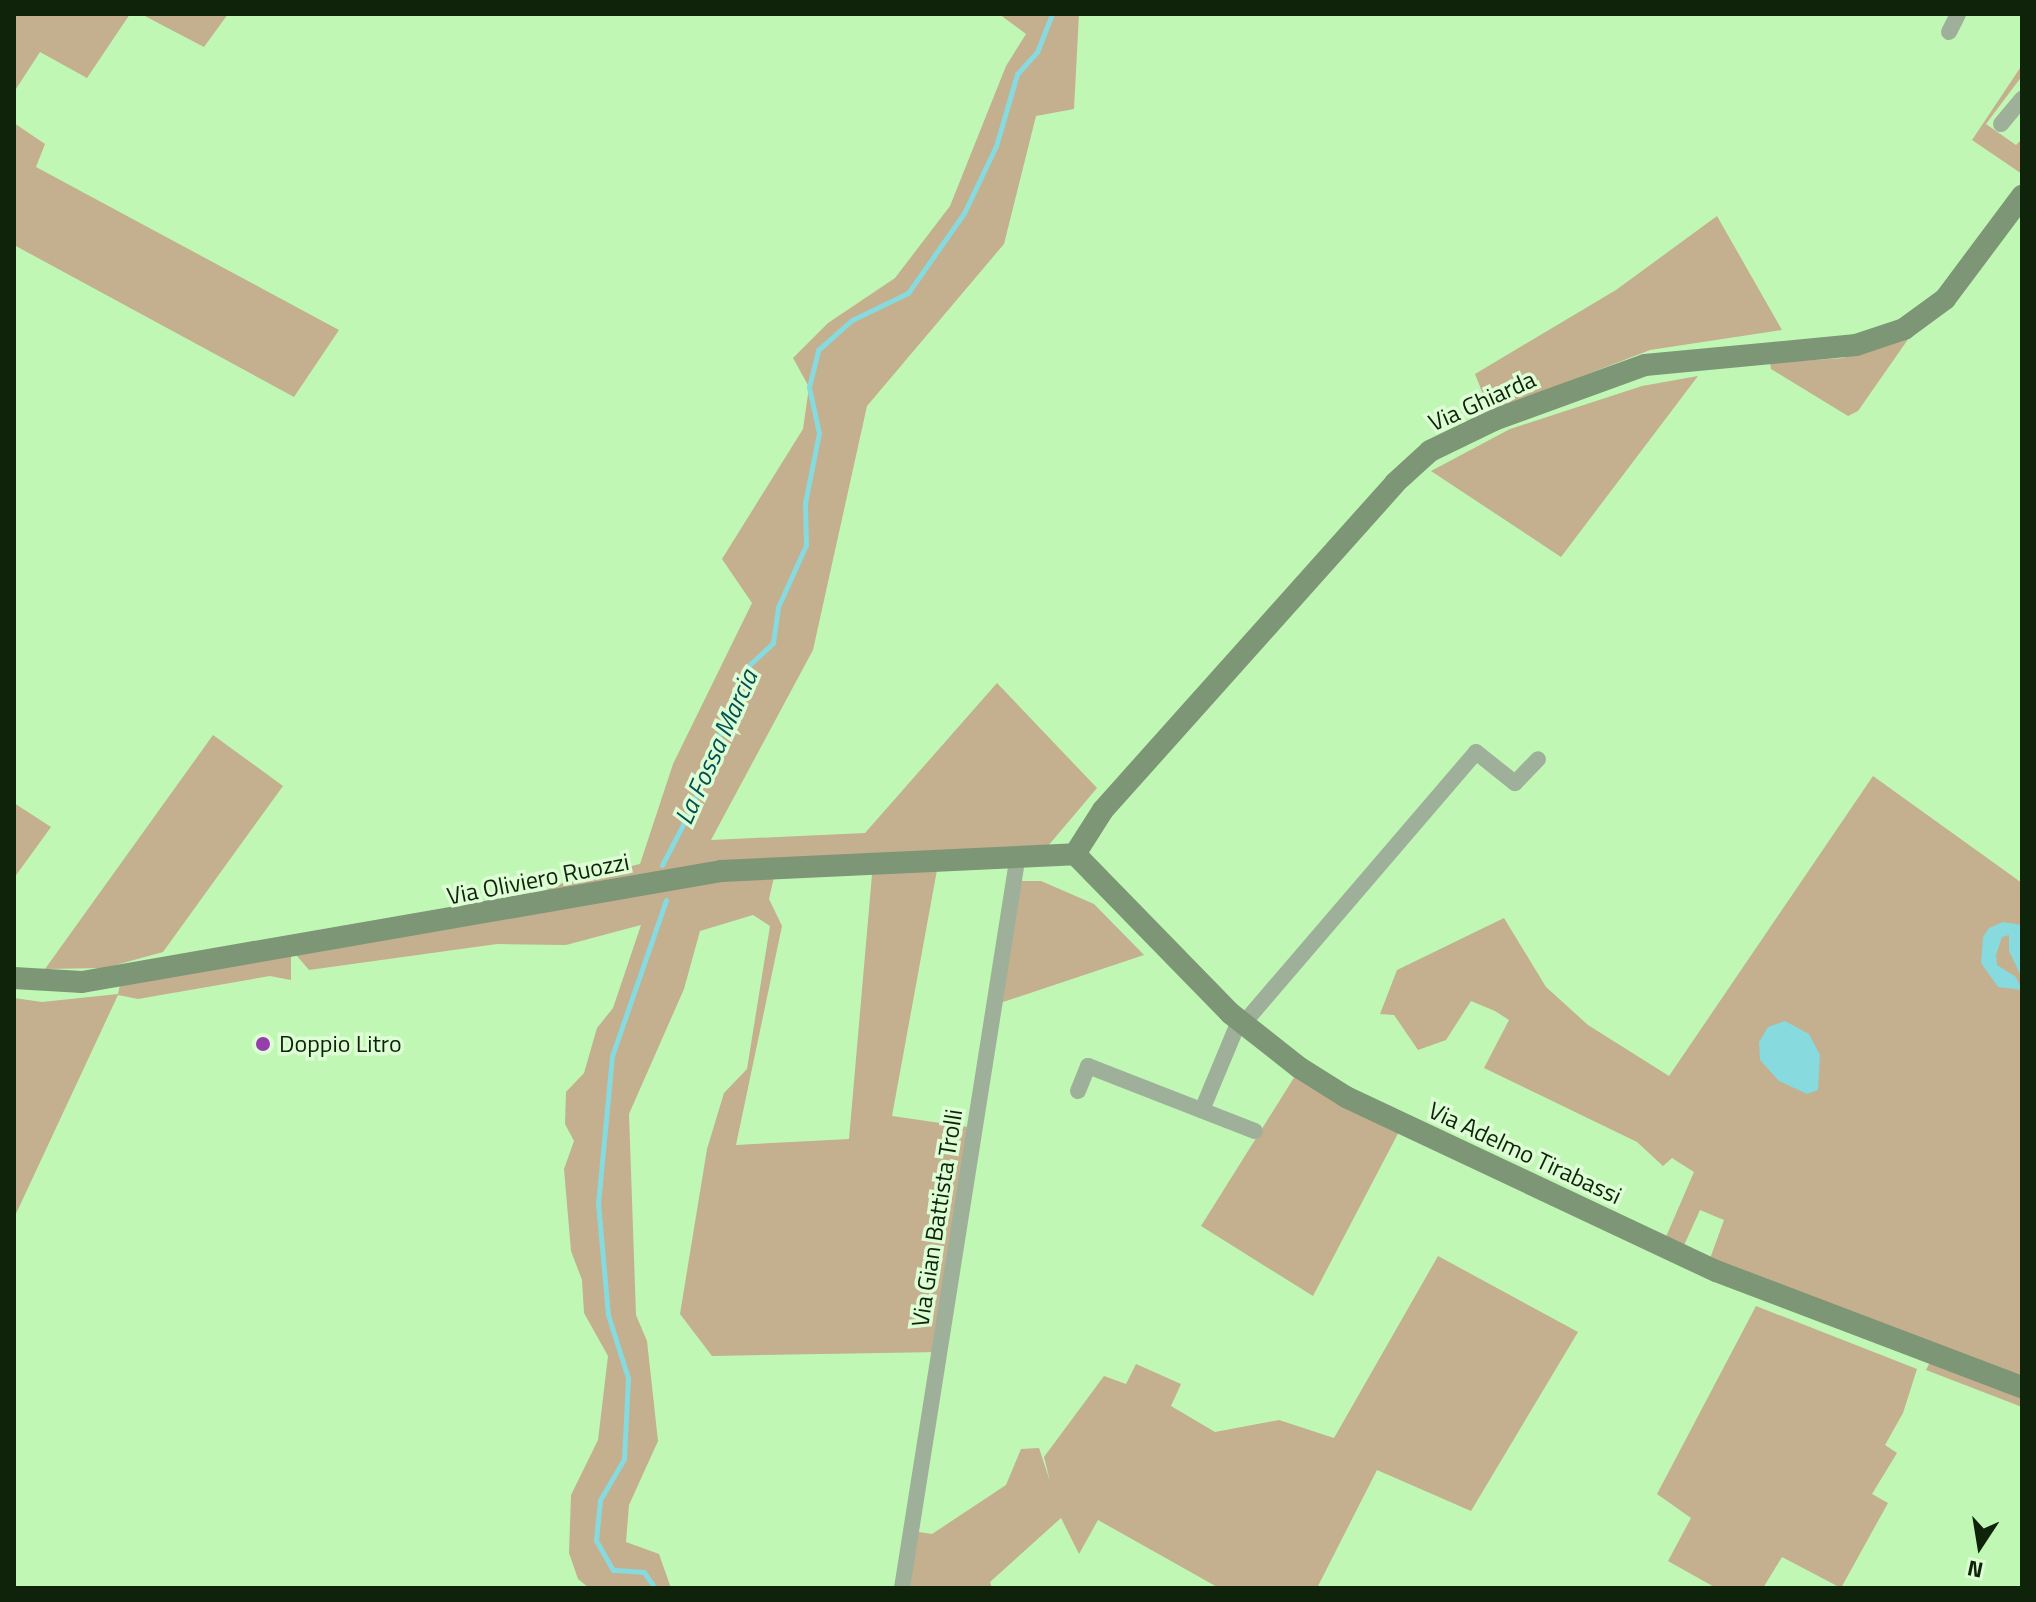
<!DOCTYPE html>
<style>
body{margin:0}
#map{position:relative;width:2036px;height:1602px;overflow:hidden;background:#c1f7b4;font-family:"Titillium Web",sans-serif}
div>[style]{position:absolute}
.green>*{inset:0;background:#c4af8f}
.water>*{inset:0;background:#87dadd}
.stream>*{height:5px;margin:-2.5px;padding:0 2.5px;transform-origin:2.5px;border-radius:2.5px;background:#87dadd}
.street>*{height:16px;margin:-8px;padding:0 8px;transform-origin:8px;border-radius:8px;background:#9fb09a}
.secondary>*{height:22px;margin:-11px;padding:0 11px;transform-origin:11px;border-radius:11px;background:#7c9676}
.dots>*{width:22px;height:22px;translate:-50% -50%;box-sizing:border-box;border:4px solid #ddfdd5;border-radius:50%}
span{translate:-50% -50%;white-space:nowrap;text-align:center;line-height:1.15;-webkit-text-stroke:7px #ddfdd5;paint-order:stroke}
.street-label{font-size:24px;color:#0f230a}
.poi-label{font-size:24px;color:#0f230a}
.left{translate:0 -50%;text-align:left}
.water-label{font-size:26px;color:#015053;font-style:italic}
.frame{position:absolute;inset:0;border:16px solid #0f230a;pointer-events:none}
.north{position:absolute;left:1940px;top:1506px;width:80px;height:80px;-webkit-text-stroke:6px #ddfdd5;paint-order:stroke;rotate:192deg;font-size:22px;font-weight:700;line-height:32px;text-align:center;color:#0f230a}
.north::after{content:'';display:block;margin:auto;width:28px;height:36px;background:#0f230a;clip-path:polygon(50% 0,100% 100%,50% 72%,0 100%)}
</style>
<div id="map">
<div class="green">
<div style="clip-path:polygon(14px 14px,130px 14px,87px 78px,40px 52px,14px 92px)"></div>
<div style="clip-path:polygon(141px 14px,228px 14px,204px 47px)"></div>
<div style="clip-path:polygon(evenodd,999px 14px,1079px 14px,1074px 109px,1036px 116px,1004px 244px,867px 406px,813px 650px,711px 840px,865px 833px,997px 683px,1097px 788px,1042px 853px,939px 859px,892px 1116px,975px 1128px,940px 1352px,712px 1356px,680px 1314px,707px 1149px,724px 1093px,747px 1069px,770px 926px,753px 915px,700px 931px,684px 989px,629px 1114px,636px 1315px,647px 1341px,658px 1441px,629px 1505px,626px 1542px,659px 1554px,671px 1588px,589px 1588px,578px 1579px,569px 1553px,571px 1495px,598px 1440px,608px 1356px,584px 1313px,582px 1280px,571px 1251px,564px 1169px,574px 1141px,565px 1124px,566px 1092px,584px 1073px,597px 1028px,613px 1008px,641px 925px,566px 945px,497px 944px,309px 970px,291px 949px,291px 980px,270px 976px,138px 999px,118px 995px,14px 1218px,14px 998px,42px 1002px,118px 994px,122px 975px,498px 910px,570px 880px,640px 864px,673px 764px,752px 603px,722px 559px,803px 429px,809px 387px,793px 358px,828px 323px,895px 278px,950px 206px,1006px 66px,1026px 34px,999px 14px,873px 863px,849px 1139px,736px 1145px,782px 926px,769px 899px,776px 868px,873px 863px)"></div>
<div style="clip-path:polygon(2022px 65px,2022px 76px,1986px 124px,2016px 145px,2022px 139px,2022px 174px,1972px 140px)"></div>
<div style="clip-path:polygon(14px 123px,45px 144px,36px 167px,339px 330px,294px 397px,14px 245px)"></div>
<div style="clip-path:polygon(1717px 216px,1782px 330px,1650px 350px,1490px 412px,1475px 374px,1616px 290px)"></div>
<div style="clip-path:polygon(1911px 335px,1858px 411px,1848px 416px,1771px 369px,1770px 363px,1843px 358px)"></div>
<div style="clip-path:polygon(1698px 376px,1561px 557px,1431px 471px,1510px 429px,1642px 386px)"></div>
<div style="clip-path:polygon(213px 735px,283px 786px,163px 952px,105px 968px,45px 969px)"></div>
<div style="clip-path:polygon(1873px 776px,2022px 883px,2022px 1407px,1926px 1370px,1933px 1356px,1707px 1267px,1724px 1220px,1700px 1210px,1680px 1254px,1662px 1246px,1694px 1172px,1672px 1158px,1663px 1166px,1637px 1142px,1484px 1068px,1509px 1020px,1495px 1011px,1471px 1001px,1446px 1040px,1418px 1050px,1394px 1015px,1380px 1014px,1397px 970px,1504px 918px,1546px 987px,1588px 1025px,1669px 1076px)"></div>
<div style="clip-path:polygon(14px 803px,51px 827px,14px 878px)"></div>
<div style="clip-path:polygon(1014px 881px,1041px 881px,1094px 904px,1144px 955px,994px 1005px)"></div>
<div style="clip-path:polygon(1300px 1068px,1403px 1124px,1313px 1296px,1201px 1226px)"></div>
<div style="clip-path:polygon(1438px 1256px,1578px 1332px,1471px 1511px,1377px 1470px,1317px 1588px,1219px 1588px,1098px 1520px,1079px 1554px,1061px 1518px,990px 1582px,992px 1588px,902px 1588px,912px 1531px,932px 1534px,1006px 1485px,1021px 1449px,1039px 1448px,1050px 1481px,1044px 1457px,1104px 1376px,1126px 1384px,1136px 1364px,1181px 1384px,1171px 1406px,1215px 1432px,1279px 1420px,1334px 1438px)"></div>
<div style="clip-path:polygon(1756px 1306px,1917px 1369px,1903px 1413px,1885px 1445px,1897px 1453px,1872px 1494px,1888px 1503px,1841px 1588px,1782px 1557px,1763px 1588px,1716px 1588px,1668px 1561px,1691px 1518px,1657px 1494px)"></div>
</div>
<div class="water">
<div style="clip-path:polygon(2003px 922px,2022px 925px,2022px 978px,2009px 951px,2009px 935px,2002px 937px,1996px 955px,1997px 965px,2016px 977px,2022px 990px,1998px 987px,1981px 963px,1983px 937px,1989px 928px)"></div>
<div style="clip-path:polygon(1785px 1021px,1809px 1034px,1820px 1055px,1818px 1090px,1807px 1094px,1779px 1081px,1760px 1060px,1759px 1042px,1768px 1027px)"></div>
</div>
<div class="stream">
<div style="left:662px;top:865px;width:59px;rotate:-62.6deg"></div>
<div style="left:689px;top:813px;width:155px;rotate:-68.7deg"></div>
<div style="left:745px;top:669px;width:38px;rotate:-43deg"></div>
<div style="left:773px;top:643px;width:36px;rotate:-82deg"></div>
<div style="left:778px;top:607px;width:68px;rotate:-65.7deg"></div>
<div style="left:806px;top:545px;width:42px;rotate:-91.4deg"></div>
<div style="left:805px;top:503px;width:71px;rotate:-78.7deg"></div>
<div style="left:819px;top:433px;width:47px;rotate:-102.3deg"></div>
<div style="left:809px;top:387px;width:38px;rotate:-76deg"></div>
<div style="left:818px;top:350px;width:45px;rotate:-41.4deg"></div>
<div style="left:852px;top:320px;width:62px;rotate:-25.7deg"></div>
<div style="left:908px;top:293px;width:98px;rotate:-55deg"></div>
<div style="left:964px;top:213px;width:74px;rotate:-64.5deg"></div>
<div style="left:996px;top:146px;width:75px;rotate:-73.7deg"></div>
<div style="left:1017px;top:74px;width:30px;rotate:-48deg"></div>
<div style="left:1037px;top:52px;width:41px;rotate:-68.5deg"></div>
<div style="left:655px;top:1588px;width:19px;rotate:-125deg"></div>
<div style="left:644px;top:1572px;width:31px;rotate:-176deg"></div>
<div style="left:613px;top:1570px;width:34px;rotate:-120deg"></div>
<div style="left:596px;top:1540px;width:40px;rotate:-84.3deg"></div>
<div style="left:600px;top:1500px;width:48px;rotate:-59.7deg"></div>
<div style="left:624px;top:1459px;width:81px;rotate:-87.2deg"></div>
<div style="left:628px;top:1378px;width:66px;rotate:-107.6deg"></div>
<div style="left:608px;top:1315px;width:111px;rotate:-95.1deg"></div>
<div style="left:598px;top:1204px;width:149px;rotate:-84.6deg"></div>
<div style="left:612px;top:1056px;width:165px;rotate:-70.9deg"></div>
</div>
<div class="street">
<div style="left:1949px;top:32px;width:20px;rotate:-63deg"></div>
<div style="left:2001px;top:124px;width:33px;rotate:-50deg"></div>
<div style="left:1243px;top:1024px;width:358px;rotate:-49.4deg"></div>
<div style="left:1476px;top:752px;width:50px;rotate:38.5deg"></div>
<div style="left:1515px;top:783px;width:33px;rotate:-46deg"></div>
<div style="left:1078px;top:1091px;width:27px;rotate:-68deg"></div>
<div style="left:1088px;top:1066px;width:179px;rotate:21.3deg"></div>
<div style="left:1202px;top:1110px;width:96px;rotate:-67.4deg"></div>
<div style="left:902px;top:1588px;width:742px;rotate:-81.01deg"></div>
</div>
<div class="secondary">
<div style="left:1075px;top:854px;width:52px;rotate:-57.5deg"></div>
<div style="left:1103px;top:810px;width:438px;rotate:-48.2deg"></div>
<div style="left:1395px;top:483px;width:47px;rotate:-42.4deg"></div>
<div style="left:1430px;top:451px;width:71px;rotate:-25.8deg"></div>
<div style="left:1494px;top:420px;width:161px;rotate:-20deg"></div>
<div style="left:1645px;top:365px;width:212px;rotate:-5.4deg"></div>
<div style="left:1856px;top:345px;width:51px;rotate:-18.4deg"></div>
<div style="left:1904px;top:329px;width:51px;rotate:-36.2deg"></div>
<div style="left:1945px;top:299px;width:129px;rotate:-53.2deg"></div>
<div style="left:1075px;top:854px;width:222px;rotate:45.7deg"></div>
<div style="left:1230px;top:1013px;width:89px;rotate:38.2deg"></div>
<div style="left:1300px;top:1068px;width:54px;rotate:32.2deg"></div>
<div style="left:1346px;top:1097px;width:409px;rotate:25.2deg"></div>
<div style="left:1716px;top:1271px;width:327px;rotate:20.8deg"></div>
<div style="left:14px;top:978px;width:68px;rotate:3.4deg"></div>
<div style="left:82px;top:982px;width:649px;rotate:-9.85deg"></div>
<div style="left:721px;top:871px;width:354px;rotate:-2.7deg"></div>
</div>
<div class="dots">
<div style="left:263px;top:1044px;background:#963eab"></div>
</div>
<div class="street-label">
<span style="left:1482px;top:401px;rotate:-24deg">Via Ghiarda</span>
<span style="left:538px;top:879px;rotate:-11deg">Via Oliviero Ruozzi</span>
<span style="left:1525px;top:1153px;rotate:25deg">Via Adelmo Tirabassi</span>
<span style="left:937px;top:1218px;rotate:-81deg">Via Gian Battista Trolli</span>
</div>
<div class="poi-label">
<span class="left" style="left:279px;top:1044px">Doppio Litro</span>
</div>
<div class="water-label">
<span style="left:716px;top:747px;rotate:-66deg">La Fossa Marcia</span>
</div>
<div class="frame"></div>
<div class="north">N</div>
</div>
